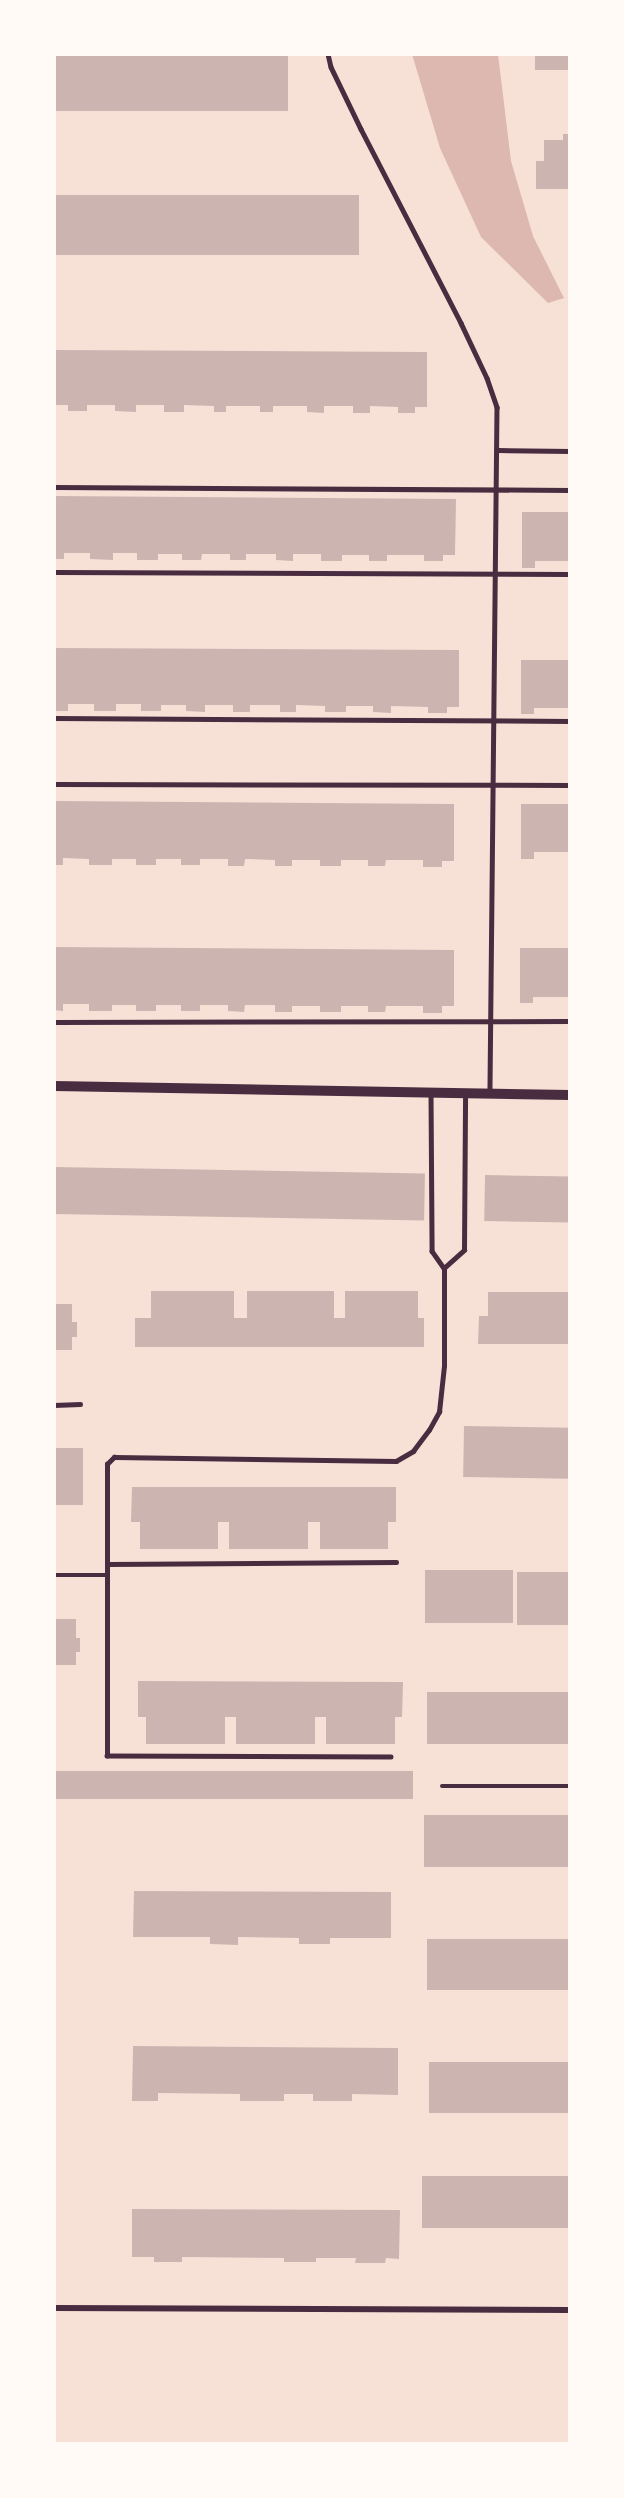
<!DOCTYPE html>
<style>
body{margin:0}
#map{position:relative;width:624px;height:2498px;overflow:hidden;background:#f7e1d7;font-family:"Noto Serif",serif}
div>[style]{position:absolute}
.water>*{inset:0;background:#dcb8b0}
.building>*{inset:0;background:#ccb4b1;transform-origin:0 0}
.service>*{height:4.5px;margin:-2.25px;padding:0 2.25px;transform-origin:2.25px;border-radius:2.25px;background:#4a2c40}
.minor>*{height:6px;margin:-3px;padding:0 3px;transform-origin:3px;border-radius:3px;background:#4a2c40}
.tertiary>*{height:10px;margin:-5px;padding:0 5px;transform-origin:5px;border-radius:5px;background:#4a2c40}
span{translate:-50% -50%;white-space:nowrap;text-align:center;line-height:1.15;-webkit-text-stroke:4.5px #fffaf5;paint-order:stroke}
.frame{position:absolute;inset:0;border:56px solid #fffaf5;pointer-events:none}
</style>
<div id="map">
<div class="water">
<div style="clip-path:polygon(412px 54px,498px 54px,511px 161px,533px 236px,564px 298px,548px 303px,481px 237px,440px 148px)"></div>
</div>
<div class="building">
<div style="left:54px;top:54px;width:234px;height:57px"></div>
<div style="left:535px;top:54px;width:35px;height:16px"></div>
<div style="clip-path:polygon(563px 134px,570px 134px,570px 189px,536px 189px,536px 161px,544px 161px,544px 140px,563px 140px)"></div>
<div style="left:54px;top:195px;width:305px;height:60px"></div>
<div style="clip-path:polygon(54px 350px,427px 352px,427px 407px,415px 407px,415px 413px,398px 413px,398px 407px,370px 406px,370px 413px,353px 413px,353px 406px,324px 406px,324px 413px,307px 412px,307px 406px,273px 406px,273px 412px,260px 412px,260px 406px,226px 406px,226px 412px,214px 412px,214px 406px,184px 405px,184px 412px,164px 412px,164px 405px,136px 405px,136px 412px,115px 411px,115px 405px,87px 405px,87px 411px,68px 411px,68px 405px,54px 405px)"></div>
<div style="clip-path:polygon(54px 496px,456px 499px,455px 555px,443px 555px,443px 561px,424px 561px,424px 555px,387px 555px,387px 561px,369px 561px,369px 555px,342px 555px,342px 561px,321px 561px,321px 554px,293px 554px,293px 561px,276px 560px,276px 554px,246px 554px,246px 560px,230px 560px,230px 554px,202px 554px,201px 560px,182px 560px,182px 554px,158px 554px,158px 560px,137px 560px,137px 553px,113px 553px,113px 560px,90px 559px,90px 553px,64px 553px,64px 559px,54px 559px)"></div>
<div style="clip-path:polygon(522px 512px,570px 512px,570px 561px,535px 561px,535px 568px,522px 568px)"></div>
<div style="clip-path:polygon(54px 648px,459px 650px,459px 707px,447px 707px,447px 713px,428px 713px,428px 707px,391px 706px,391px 713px,373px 712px,373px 706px,346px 706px,346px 712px,325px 712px,325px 706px,296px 705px,296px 712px,280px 712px,280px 705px,250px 705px,250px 712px,233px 712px,233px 705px,205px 705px,205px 712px,186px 711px,186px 705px,161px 705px,161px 711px,141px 711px,141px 704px,116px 704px,116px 711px,94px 711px,94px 704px,68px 704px,68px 711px,54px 711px)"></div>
<div style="clip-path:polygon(521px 660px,570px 660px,570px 708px,534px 708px,534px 714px,521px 714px)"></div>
<div style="clip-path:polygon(54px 801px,454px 804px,454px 861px,442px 861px,442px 867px,423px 867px,423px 860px,386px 860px,385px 866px,368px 866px,368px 860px,341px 860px,341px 866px,320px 866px,320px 860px,292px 860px,292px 866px,275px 866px,275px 860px,245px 859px,244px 866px,228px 866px,228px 859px,200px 859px,200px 865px,181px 865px,181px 859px,156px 859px,156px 865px,136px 865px,136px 859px,112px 859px,112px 865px,89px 865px,89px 859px,63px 858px,63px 865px,54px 865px)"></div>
<div style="clip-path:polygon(521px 804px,570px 804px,570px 852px,534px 852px,534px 859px,521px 859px)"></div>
<div style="clip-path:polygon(54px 947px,454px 950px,454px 1006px,442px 1006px,442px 1013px,423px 1013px,423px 1006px,386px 1006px,385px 1012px,368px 1012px,368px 1006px,341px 1006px,341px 1012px,320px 1012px,320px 1006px,292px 1006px,292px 1012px,275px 1012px,275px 1005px,245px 1005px,244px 1012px,228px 1011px,228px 1005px,200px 1005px,200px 1011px,181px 1011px,181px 1005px,156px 1005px,156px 1011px,136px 1011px,136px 1005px,112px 1005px,112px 1011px,89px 1011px,89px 1004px,63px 1004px,63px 1011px,54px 1010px)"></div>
<div style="clip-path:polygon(520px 948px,570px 948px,570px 997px,533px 997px,533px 1003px,520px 1003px)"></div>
<div style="left:54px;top:1167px;width:371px;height:47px;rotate:1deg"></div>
<div style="left:485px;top:1175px;width:85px;height:46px;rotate:1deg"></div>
<div style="clip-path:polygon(151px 1291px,234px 1291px,234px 1318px,247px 1318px,247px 1291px,334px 1291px,334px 1318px,345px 1318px,345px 1291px,418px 1291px,418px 1318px,424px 1318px,424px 1347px,135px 1347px,135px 1318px,151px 1318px)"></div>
<div style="clip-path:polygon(488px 1292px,570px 1292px,570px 1344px,478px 1344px,479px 1316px,488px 1316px)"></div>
<div style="clip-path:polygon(54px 1304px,72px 1304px,72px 1322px,77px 1322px,77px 1337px,72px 1337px,72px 1350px,54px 1350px)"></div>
<div style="left:464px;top:1426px;width:106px;height:51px;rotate:1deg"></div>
<div style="left:54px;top:1448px;width:29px;height:57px"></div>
<div style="clip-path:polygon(132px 1487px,396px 1487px,396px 1522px,388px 1522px,388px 1549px,320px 1549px,320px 1522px,308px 1522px,308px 1549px,229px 1549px,229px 1522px,218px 1522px,218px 1549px,140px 1549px,140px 1522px,131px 1522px)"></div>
<div style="left:425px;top:1570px;width:88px;height:53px"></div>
<div style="left:517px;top:1572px;width:53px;height:53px"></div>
<div style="clip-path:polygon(54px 1619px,76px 1619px,76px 1638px,80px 1638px,80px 1652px,76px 1652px,76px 1665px,54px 1665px)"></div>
<div style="clip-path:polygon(138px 1681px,403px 1682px,402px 1717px,395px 1717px,395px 1744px,326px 1744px,326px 1717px,315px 1717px,315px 1744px,236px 1744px,236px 1717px,225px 1717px,225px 1744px,146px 1744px,146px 1717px,138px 1717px)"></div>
<div style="left:427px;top:1692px;width:143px;height:52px"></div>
<div style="left:413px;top:1771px;width:28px;height:359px;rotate:90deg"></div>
<div style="left:424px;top:1815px;width:146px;height:52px"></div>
<div style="clip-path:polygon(134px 1891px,391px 1892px,391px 1938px,330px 1938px,330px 1944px,299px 1944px,299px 1938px,238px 1937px,238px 1945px,210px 1944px,210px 1937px,133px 1937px)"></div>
<div style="left:427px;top:1939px;width:143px;height:51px"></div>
<div style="clip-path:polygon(133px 2046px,398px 2048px,398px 2095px,352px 2094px,352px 2101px,313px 2101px,313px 2094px,284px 2094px,284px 2101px,240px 2101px,240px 2094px,158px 2093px,158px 2101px,132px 2101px)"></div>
<div style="left:429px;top:2062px;width:141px;height:51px"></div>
<div style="left:422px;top:2176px;width:148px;height:52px"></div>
<div style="clip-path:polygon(132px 2209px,400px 2210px,399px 2259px,386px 2258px,385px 2263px,355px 2263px,356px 2258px,316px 2258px,316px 2262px,284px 2262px,284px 2258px,182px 2257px,182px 2262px,154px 2262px,154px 2257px,132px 2257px)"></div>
</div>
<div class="service">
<div style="left:328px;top:54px;width:13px;rotate:77deg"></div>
<div style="left:331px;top:67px;width:69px;rotate:64.2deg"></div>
<div style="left:361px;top:129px;width:218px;rotate:62.7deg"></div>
<div style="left:461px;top:323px;width:61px;rotate:64.7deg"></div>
<div style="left:487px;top:378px;width:31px;rotate:71deg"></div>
<div style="left:497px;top:407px;width:685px;rotate:90.59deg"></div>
<div style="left:498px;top:450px;width:72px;rotate:0.8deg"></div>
<div style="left:54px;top:487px;width:516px;rotate:0.33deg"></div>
<div style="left:54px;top:572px;width:516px;rotate:0.22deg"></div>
<div style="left:54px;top:718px;width:516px;rotate:0.33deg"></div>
<div style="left:54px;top:784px;width:516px;rotate:0.11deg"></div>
<div style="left:54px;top:1022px;width:516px;rotate:-0.11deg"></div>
<div style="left:431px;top:1093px;width:158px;rotate:89.6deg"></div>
<div style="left:432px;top:1251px;width:21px;rotate:55deg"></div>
<div style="left:444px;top:1268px;width:27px;rotate:-42deg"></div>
<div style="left:464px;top:1250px;width:157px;rotate:-89.6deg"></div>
<div style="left:54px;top:1405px;width:26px;rotate:-2deg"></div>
<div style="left:108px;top:1564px;width:288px;rotate:-0.4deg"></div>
<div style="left:54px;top:1575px;width:54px"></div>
<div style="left:391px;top:1757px;width:284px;rotate:-179.8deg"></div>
<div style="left:107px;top:1756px;width:292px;rotate:-90deg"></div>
<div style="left:107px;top:1464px;width:10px;rotate:-45deg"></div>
<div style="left:114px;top:1457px;width:282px;rotate:0.8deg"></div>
<div style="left:396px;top:1461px;width:20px;rotate:-30deg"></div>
<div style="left:413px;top:1451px;width:26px;rotate:-53deg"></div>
<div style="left:429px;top:1430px;width:21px;rotate:-61deg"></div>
<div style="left:439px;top:1412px;width:46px;rotate:-83.8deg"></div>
<div style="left:444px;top:1366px;width:98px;rotate:-90deg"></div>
<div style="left:442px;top:1786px;width:128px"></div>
</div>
<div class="minor">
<div style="left:54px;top:2308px;width:516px;rotate:0.22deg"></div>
</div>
<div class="tertiary">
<div style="left:54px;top:1086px;width:516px;rotate:1deg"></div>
</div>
<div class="frame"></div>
</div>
